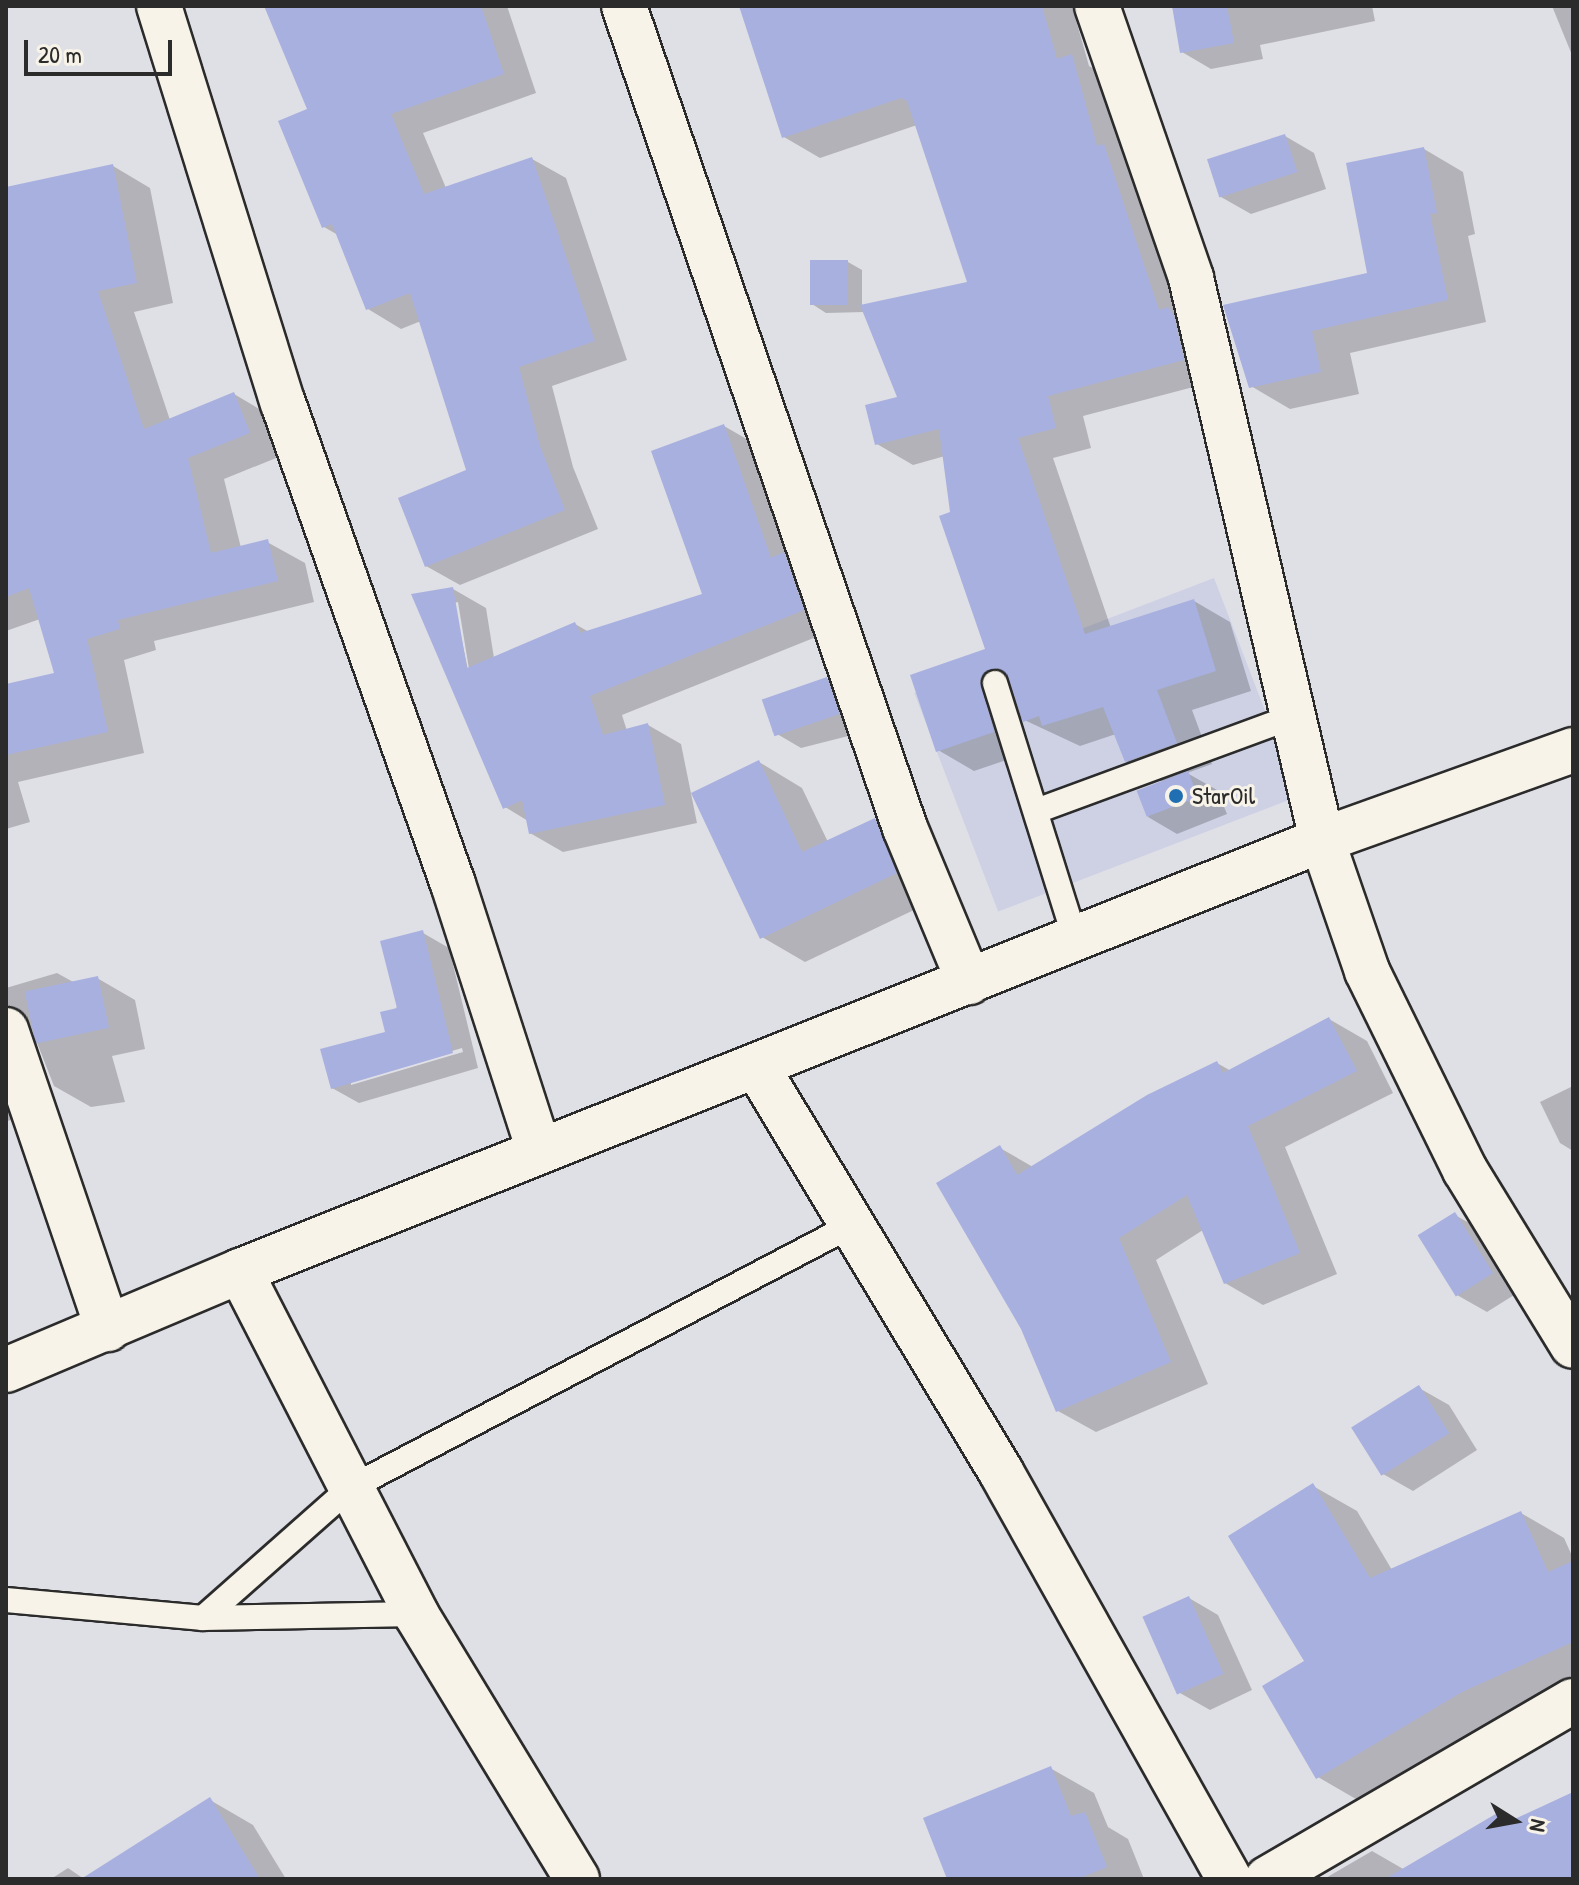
<!DOCTYPE html>
<style>
body{margin:0}
#map{position:relative;width:1579px;height:1885px;overflow:hidden;background:#dfdfe6;font-family:"Patrick Hand",sans-serif}
div>[style]{position:absolute}
.built>*{inset:0;background:#ced1e4;transform-origin:0 0}
.shadow>*{inset:0;background:#0003}
.building>*{inset:0;background:#a8b0e0;transform-origin:0 0}
.roads{filter:drop-shadow(2px 0 #2b2b2b) drop-shadow(-2px 0 #2b2b2b) drop-shadow(0 2px #2b2b2b) drop-shadow(0 -2px #2b2b2b)}
.lane>*{height:24px;margin:-12px;padding:0 12px;transform-origin:12px;border-radius:12px;background:#f7f3e8}
.street>*{height:44px;margin:-22px;padding:0 22px;transform-origin:22px;border-radius:22px;background:#f7f3e8}
.secondary>*{height:44px;margin:-22px;padding:0 22px;transform-origin:22px;border-radius:22px;background:#f7f3e8}
.dots>*{width:22px;height:22px;translate:-50% -50%;box-sizing:border-box;border:4px solid #f7f3e8;border-radius:50%}
span{translate:-50% -50%;white-space:nowrap;text-align:center;line-height:1.15;-webkit-text-stroke:6px #f7f3e8;paint-order:stroke}
.poi-label{font-size:24px;color:#2b2b2b}
.left{translate:0 -50%;text-align:left}
.frame{position:absolute;inset:0;border:8px solid #2b2b2b;pointer-events:none}
.north{position:absolute;left:1475px;top:1781px;width:80px;height:80px;-webkit-text-stroke:6px #f7f3e8;paint-order:stroke;rotate:101deg;font-size:22px;font-weight:700;line-height:32px;text-align:center;color:#2b2b2b}
.north::after{content:'';display:block;margin:auto;width:28px;height:36px;background:#2b2b2b;clip-path:polygon(50% 0,100% 100%,50% 72%,0 100%)}
.scale{position:absolute;left:24px;top:40px;width:148px;height:36px;box-sizing:border-box;border:4px solid #2b2b2b;border-top:0;padding-left:10px;font-size:24px;line-height:28px;white-space:nowrap;color:#2b2b2b;-webkit-text-stroke:6px #f7f3e8;paint-order:stroke}
</style>
<div id="map">
<div class="built">
<div style="left:1214px;top:578px;width:234px;height:321px;rotate:69deg"></div>
</div>
<div class="shadow">
<div style="clip-path:polygon(266px 6px,507px 6px,536px 93px,423px 133px,446px 188px,532px 159px,566px 178px,627px 360px,552px 386px,573px 467px,598px 529px,460px 585px,426px 566px,468px 472px,421px 321px,401px 329px,368px 309px,338px 235px,324px 227px,310px 110px)"></div>
<div style="clip-path:polygon(744px 6px,1072px 6px,1089px 66px,1108px 77px,1220px 380px,1083px 416px,1091px 448px,1053px 458px,1111px 628px,1194px 601px,1230px 622px,1251px 691px,1192px 710px,1212px 764px,1187px 773px,1217px 790px,1227px 814px,1177px 834px,1148px 817px,1163px 782px,1126px 761px,1116px 734px,1080px 746px,1020px 718px,1030px 752px,974px 771px,938px 750px,988px 650px,952px 513px,945px 456px,913px 465px,877px 444px,900px 398px,865px 312px,826px 313px,812px 304px,848px 262px,862px 270px,862px 307px,970px 284px,917px 125px,820px 158px,784px 137px)"></div>
<div style="clip-path:polygon(1174px 6px,1372px 6px,1375px 21px,1260px 45px,1263px 59px,1211px 69px,1182px 52px)"></div>
<div style="clip-path:polygon(1552px 6px,1573px 6px,1573px 55px,1572px 55px)"></div>
<div style="clip-path:polygon(1285px 136px,1314px 153px,1326px 189px,1251px 214px,1221px 197px)"></div>
<div style="clip-path:polygon(1424px 149px,1463px 172px,1475px 234px,1468px 236px,1486px 322px,1350px 353px,1359px 394px,1290px 409px,1251px 386px,1225px 307px,1369px 274px)"></div>
<div style="clip-path:polygon(113px 166px,150px 188px,173px 303px,134px 312px,170px 420px,234px 394px,271px 416px,286px 454px,224px 479px,241px 548px,267px 542px,305px 563px,314px 602px,154px 641px,156px 650px,124px 660px,144px 753px,18px 782px,30px 822px,6px 829px,6px 686px,56px 674px,40px 619px,6px 631px,6px 189px)"></div>
<div style="clip-path:polygon(evenodd,724px 426px,757px 445px,836px 629px,622px 715px,627px 731px,648px 725px,681px 744px,697px 823px,563px 852px,530px 833px,528px 821px,505px 807px,414px 596px,453px 589px,486px 608px,494px 658px,575px 624px,589px 632px,704px 596px,724px 426px,458px 602px,469px 669px,468px 670px,454px 603px,458px 602px)"></div>
<div style="clip-path:polygon(827px 679px,856px 696px,868px 731px,801px 748px,772px 731px)"></div>
<div style="clip-path:polygon(759px 762px,802px 788px,828px 842px,875px 820px,918px 845px,939px 898px,805px 962px,762px 937px)"></div>
<div style="clip-path:polygon(evenodd,423px 933px,449px 948px,478px 1068px,359px 1103px,332px 1088px,387px 1034px,423px 933px,462px 1048px,463px 1052px,351px 1085px,351px 1081px,462px 1048px)"></div>
<div style="clip-path:polygon(57px 973px,75px 983px,97px 978px,135px 1000px,145px 1049px,112px 1056px,125px 1102px,91px 1107px,54px 1086px,32px 1030px,18px 1048px,38px 1116px,6px 1121px,6px 988px)"></div>
<div style="clip-path:polygon(1329px 1019px,1367px 1041px,1393px 1093px,1285px 1147px,1337px 1274px,1263px 1305px,1225px 1283px,1203px 1230px,1156px 1260px,1208px 1384px,1096px 1432px,1058px 1411px,1000px 1148px,1033px 1167px,1217px 1063px,1231px 1071px)"></div>
<div style="clip-path:polygon(1573px 1086px,1573px 1151px,1560px 1143px,1540px 1102px)"></div>
<div style="clip-path:polygon(1455px 1215px,1485px 1232px,1522px 1290px,1487px 1312px,1457px 1295px)"></div>
<div style="clip-path:polygon(1419px 1388px,1449px 1405px,1477px 1450px,1413px 1491px,1383px 1474px)"></div>
<div style="clip-path:polygon(1313px 1486px,1357px 1511px,1392px 1570px,1521px 1513px,1564px 1538px,1573px 1558px,1573px 1686px,1361px 1802px,1318px 1777px,1307px 1662px)"></div>
<div style="clip-path:polygon(1189px 1598px,1218px 1615px,1252px 1690px,1210px 1710px,1180px 1693px)"></div>
<div style="clip-path:polygon(1050px 1768px,1094px 1793px,1108px 1827px,1128px 1839px,1144px 1879px,949px 1879px)"></div>
<div style="clip-path:polygon(1573px 1794px,1573px 1879px,1324px 1879px,1372px 1851px,1405px 1870px,1499px 1814px,1513px 1822px)"></div>
<div style="clip-path:polygon(210px 1800px,253px 1825px,286px 1879px,102px 1879px)"></div>
<div style="clip-path:polygon(68px 1868px,84px 1879px,51px 1879px)"></div>
</div>
<div class="building">
<div style="clip-path:polygon(264px 6px,481px 6px,504px 74px,391px 114px,424px 194px,532px 157px,595px 341px,519px 367px,540px 446px,565px 510px,425px 567px,398px 498px,466px 470px,410px 293px,366px 310px,332px 224px,322px 228px,278px 121px,307px 109px)"></div>
<div style="clip-path:polygon(739px 6px,1042px 6px,1057px 59px,1072px 54px,1097px 146px,1104px 144px,1159px 310px,1168px 307px,1174px 316px,1184px 360px,1048px 396px,1056px 428px,1018px 438px,1085px 634px,1194px 599px,1216px 671px,1157px 690px,1177px 743px,1125px 762px,1103px 707px,1042px 726px,1039px 716px,1023px 722px,1009px 679px,998px 668px,985px 672px,980px 680px,994px 732px,936px 752px,910px 675px,985px 649px,939px 516px,950px 512px,939px 429px,875px 445px,865px 405px,897px 397px,860px 305px,967px 282px,907px 101px,901px 98px,782px 138px)"></div>
<div style="clip-path:polygon(1172px 6px,1227px 6px,1234px 43px,1180px 53px)"></div>
<div style="left:1285px;top:134px;width:40px;height:82px;rotate:72deg"></div>
<div style="clip-path:polygon(1424px 147px,1437px 213px,1430px 214px,1448px 300px,1312px 331px,1321px 372px,1249px 388px,1223px 305px,1367px 273px,1346px 163px)"></div>
<div style="clip-path:polygon(113px 164px,137px 283px,98px 291px,144px 429px,234px 392px,250px 433px,188px 458px,211px 553px,268px 539px,278px 581px,118px 620px,120px 629px,87px 639px,108px 732px,6px 755px,6px 684px,54px 673px,29px 588px,6px 597px,6px 187px)"></div>
<div style="left:848px;top:260px;width:45px;height:38px;rotate:90deg"></div>
<div style="clip-path:polygon(724px 424px,771px 558px,784px 552px,804px 610px,590px 696px,603px 735px,648px 723px,665px 805px,529px 834px,522px 800px,503px 809px,411px 594px,453px 587px,467px 668px,575px 622px,580px 633px,702px 594px,651px 451px)"></div>
<div style="left:827px;top:677px;width:39px;height:69px;rotate:71deg"></div>
<div style="clip-path:polygon(759px 760px,802px 852px,875px 818px,897px 873px,760px 939px,691px 793px)"></div>
<div style="left:1188px;top:771px;width:28px;height:55px;rotate:69deg"></div>
<div style="clip-path:polygon(423px 930px,453px 1053px,331px 1089px,320px 1049px,385px 1032px,380px 1012px,397px 1008px,380px 941px)"></div>
<div style="left:98px;top:976px;width:53px;height:75px;rotate:78deg"></div>
<div style="clip-path:polygon(1329px 1017px,1357px 1071px,1248px 1126px,1300px 1253px,1224px 1284px,1187px 1195px,1119px 1238px,1171px 1362px,1056px 1412px,1021px 1329px,936px 1183px,1000px 1145px,1017px 1175px,1147px 1095px,1217px 1061px,1223px 1073px)"></div>
<div style="left:1455px;top:1212px;width:72px;height:44px;rotate:58deg"></div>
<div style="left:1419px;top:1385px;width:57px;height:80px;rotate:58deg"></div>
<div style="clip-path:polygon(1313px 1483px,1370px 1578px,1521px 1511px,1548px 1572px,1573px 1561px,1573px 1642px,1462px 1692px,1316px 1779px,1262px 1686px,1304px 1661px,1228px 1536px)"></div>
<div style="left:1189px;top:1596px;width:85px;height:51px;rotate:66deg"></div>
<div style="clip-path:polygon(1051px 1766px,1071px 1816px,1085px 1812px,1107px 1867px,1078px 1879px,947px 1879px,923px 1818px)"></div>
<div style="clip-path:polygon(1573px 1792px,1573px 1879px,1385px 1879px,1499px 1812px,1506px 1823px)"></div>
<div style="clip-path:polygon(210px 1797px,260px 1879px,81px 1879px)"></div>
</div>
<div class="roads">
<div class="lane">
<div style="left:995px;top:683px;width:268px;rotate:72.6deg"></div>
<div style="left:1036px;top:811px;width:275px;rotate:-20.2deg"></div>
<div style="left:6px;top:1600px;width:198px;rotate:5.2deg"></div>
<div style="left:203px;top:1618px;width:213px;rotate:-1.1deg"></div>
<div style="left:203px;top:1618px;width:196px;rotate:-41.5deg"></div>
<div style="left:350px;top:1488px;width:567px;rotate:-27.65deg"></div>
</div>
<div class="street">
<div style="left:159px;top:6px;width:416px;rotate:72.7deg"></div>
<div style="left:283px;top:403px;width:510px;rotate:70.54deg"></div>
<div style="left:453px;top:884px;width:280px;rotate:72.1deg"></div>
<div style="left:624px;top:6px;width:869px;rotate:71.13deg"></div>
<div style="left:905px;top:828px;width:167px;rotate:67.4deg"></div>
<div style="left:1097px;top:6px;width:288px;rotate:70.9deg"></div>
<div style="left:1191px;top:278px;width:577px;rotate:76.88deg"></div>
<div style="left:1322px;top:840px;width:139px;rotate:71deg"></div>
<div style="left:1367px;top:971px;width:222px;rotate:63.8deg"></div>
<div style="left:1465px;top:1170px;width:206px;rotate:58.5deg"></div>
<div style="left:6px;top:1030px;width:316px;rotate:71.2deg"></div>
<div style="left:758px;top:1069px;width:471px;rotate:58.9deg"></div>
<div style="left:1001px;top:1472px;width:467px;rotate:60.7deg"></div>
<div style="left:240px;top:1271px;width:386px;rotate:62.8deg"></div>
<div style="left:416px;top:1614px;width:310px;rotate:58.7deg"></div>
<div style="left:1267px;top:1879px;width:354px;rotate:-30.2deg"></div>
</div>
<div class="secondary">
<div style="left:6px;top:1370px;width:254px;rotate:-22.9deg"></div>
<div style="left:240px;top:1271px;width:1165px;rotate:-21.72deg"></div>
<div style="left:1322px;top:840px;width:267px;rotate:-19.7deg"></div>
</div>
</div>
<div class="dots">
<div style="left:1176px;top:796px;background:#1f6fb2"></div>
</div>
<div class="poi-label">
<span class="left" style="left:1192px;top:796px">StarOil</span>
</div>
<div class="frame"></div>
<div class="north">N</div>
<div class="scale">20 m</div>
</div>
